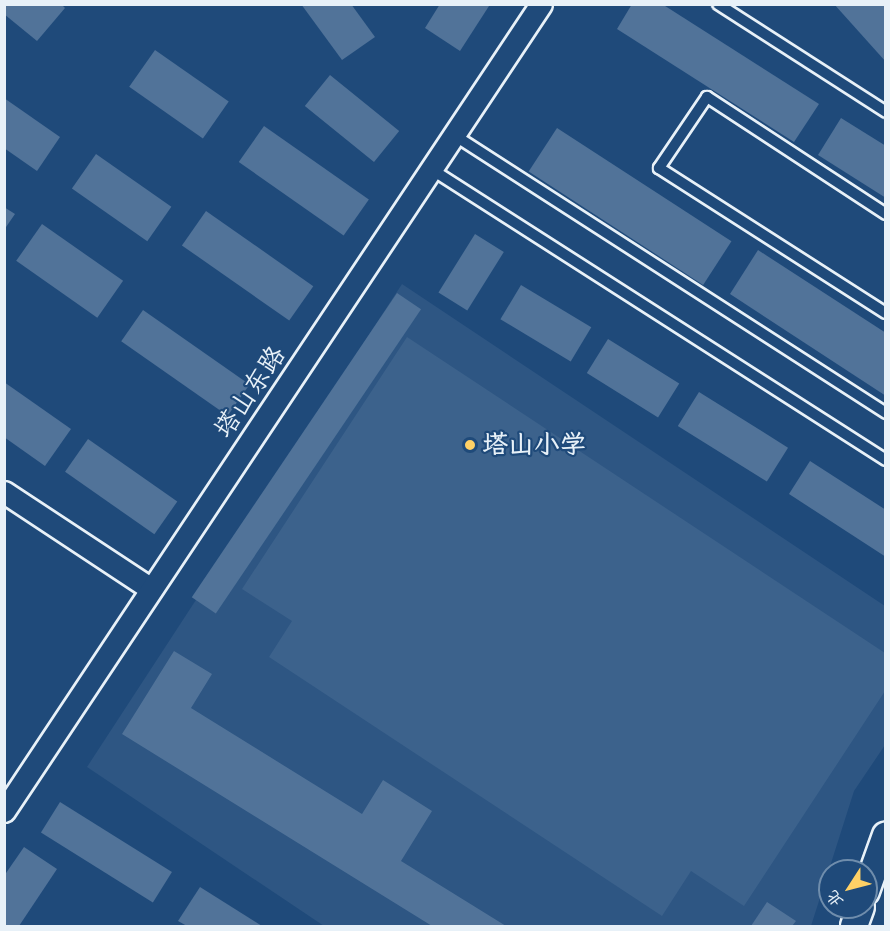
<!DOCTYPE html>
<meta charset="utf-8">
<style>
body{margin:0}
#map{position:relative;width:890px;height:931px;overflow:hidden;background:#1f4a7a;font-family:Itim,"LXGW WenKai TC",sans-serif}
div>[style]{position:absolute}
.built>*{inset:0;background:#2e5683}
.green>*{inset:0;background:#3c628c}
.building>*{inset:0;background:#517399;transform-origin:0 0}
.roads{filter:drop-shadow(2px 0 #e8f1f8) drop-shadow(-2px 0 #e8f1f8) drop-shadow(0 2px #e8f1f8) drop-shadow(0 -2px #e8f1f8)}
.service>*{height:10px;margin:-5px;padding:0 5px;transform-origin:5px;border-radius:5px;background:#1f4a7a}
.minor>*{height:21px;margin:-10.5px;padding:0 10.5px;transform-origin:10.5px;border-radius:10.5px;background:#1f4a7a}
.tertiary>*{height:26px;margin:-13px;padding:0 13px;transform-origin:13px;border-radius:13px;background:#1f4a7a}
.dots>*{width:16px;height:16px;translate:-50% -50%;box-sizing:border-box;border:3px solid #1f4a7a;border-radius:50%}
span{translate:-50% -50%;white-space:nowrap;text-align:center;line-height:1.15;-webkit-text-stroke:4.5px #1f4a7a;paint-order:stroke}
.street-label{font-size:26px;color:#e8f1f8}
.poi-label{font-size:26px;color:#e8f1f8;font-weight:700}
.left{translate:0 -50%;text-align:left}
.frame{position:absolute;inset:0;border:6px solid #e8f1f8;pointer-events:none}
.north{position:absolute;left:818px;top:859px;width:60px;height:60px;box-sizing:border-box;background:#1f4a7a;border:2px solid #6f8dac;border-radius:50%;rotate:234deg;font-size:16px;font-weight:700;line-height:24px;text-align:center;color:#e8f1f8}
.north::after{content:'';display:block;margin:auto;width:21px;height:27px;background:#ffd166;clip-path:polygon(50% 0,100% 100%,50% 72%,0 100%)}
</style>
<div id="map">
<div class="built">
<div style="clip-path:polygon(402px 284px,885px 606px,885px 745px,854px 791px,811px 926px,324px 926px,87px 767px)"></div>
</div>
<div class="green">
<div style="clip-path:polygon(407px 337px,885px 653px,885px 691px,744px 906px,691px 871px,662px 916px,269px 657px,292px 621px,242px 589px)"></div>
</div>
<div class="building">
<div style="clip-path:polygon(4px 4px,61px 4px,65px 8px,37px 41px,4px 14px)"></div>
<div style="clip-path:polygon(301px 4px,351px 4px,375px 37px,342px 60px)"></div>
<div style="clip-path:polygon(440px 4px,489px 6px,460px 51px,425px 28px)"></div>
<div style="clip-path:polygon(632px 4px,662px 4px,819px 104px,794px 142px,617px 29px)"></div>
<div style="clip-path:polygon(834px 4px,886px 4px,886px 62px)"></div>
<div style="left:155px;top:50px;width:90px;height:45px;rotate:35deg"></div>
<div style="left:330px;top:75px;width:89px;height:40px;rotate:39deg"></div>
<div style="clip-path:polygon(4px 98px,60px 137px,37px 171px,4px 148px)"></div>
<div style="clip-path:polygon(841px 118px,886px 146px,886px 198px,818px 155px)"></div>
<div style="left:264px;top:126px;width:128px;height:44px;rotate:35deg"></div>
<div style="left:557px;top:128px;width:208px;height:52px;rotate:33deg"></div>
<div style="left:96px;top:154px;width:92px;height:42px;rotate:35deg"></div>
<div style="clip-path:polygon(4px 207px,15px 214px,4px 230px)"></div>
<div style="left:206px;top:211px;width:131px;height:42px;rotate:35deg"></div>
<div style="left:42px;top:224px;width:99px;height:45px;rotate:35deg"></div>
<div style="left:475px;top:234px;width:34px;height:69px;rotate:32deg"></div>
<div style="clip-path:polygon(758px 250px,886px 333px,886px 396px,730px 294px)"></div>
<div style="left:521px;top:285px;width:82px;height:40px;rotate:31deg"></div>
<div style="left:397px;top:293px;width:29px;height:367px;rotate:34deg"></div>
<div style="left:143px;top:310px;width:130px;height:38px;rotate:35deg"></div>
<div style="left:608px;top:339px;width:84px;height:40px;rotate:32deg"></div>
<div style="clip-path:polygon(4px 382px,71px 429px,45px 466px,4px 437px)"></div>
<div style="left:699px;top:392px;width:105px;height:40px;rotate:32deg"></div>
<div style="left:88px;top:439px;width:109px;height:40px;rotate:35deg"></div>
<div style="clip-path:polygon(810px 461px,886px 510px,886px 557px,789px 494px)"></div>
<div style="clip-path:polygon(174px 651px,212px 674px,191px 708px,362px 814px,383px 780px,432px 811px,401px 861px,506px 926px,432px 926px,122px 734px)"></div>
<div style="left:60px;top:802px;width:132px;height:36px;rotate:32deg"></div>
<div style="clip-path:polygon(24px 847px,57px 869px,19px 926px,4px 926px,4px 876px)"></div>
<div style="clip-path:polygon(200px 887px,262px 926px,187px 926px,178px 921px)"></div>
<div style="clip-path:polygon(767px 902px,796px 921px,792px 926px,751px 926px)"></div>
</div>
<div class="roads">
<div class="service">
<div style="left:718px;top:4px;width:200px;rotate:32.7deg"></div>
<div style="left:454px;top:135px;width:514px;rotate:32.76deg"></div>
<div style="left:431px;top:169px;width:540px;rotate:32.6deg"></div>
<div style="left:886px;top:214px;width:214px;rotate:-146.8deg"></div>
<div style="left:707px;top:97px;width:86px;rotate:124.1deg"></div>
<div style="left:659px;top:168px;width:269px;rotate:32.6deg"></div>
</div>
<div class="minor">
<div style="left:4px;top:492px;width:176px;rotate:33.4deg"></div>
<div style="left:4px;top:811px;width:969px;rotate:-56.36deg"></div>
</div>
<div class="tertiary">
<div style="left:866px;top:891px;width:59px;rotate:-70.3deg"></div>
<div style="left:854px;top:926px;width:20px;rotate:-70deg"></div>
</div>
</div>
<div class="dots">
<div style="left:470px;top:445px;background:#ffd166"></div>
</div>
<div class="street-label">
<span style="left:250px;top:392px;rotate:-56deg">塔山东路</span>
</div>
<div class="poi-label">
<span class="left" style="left:482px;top:445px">塔山小学</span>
</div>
<div class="frame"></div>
<div class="north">北</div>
</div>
